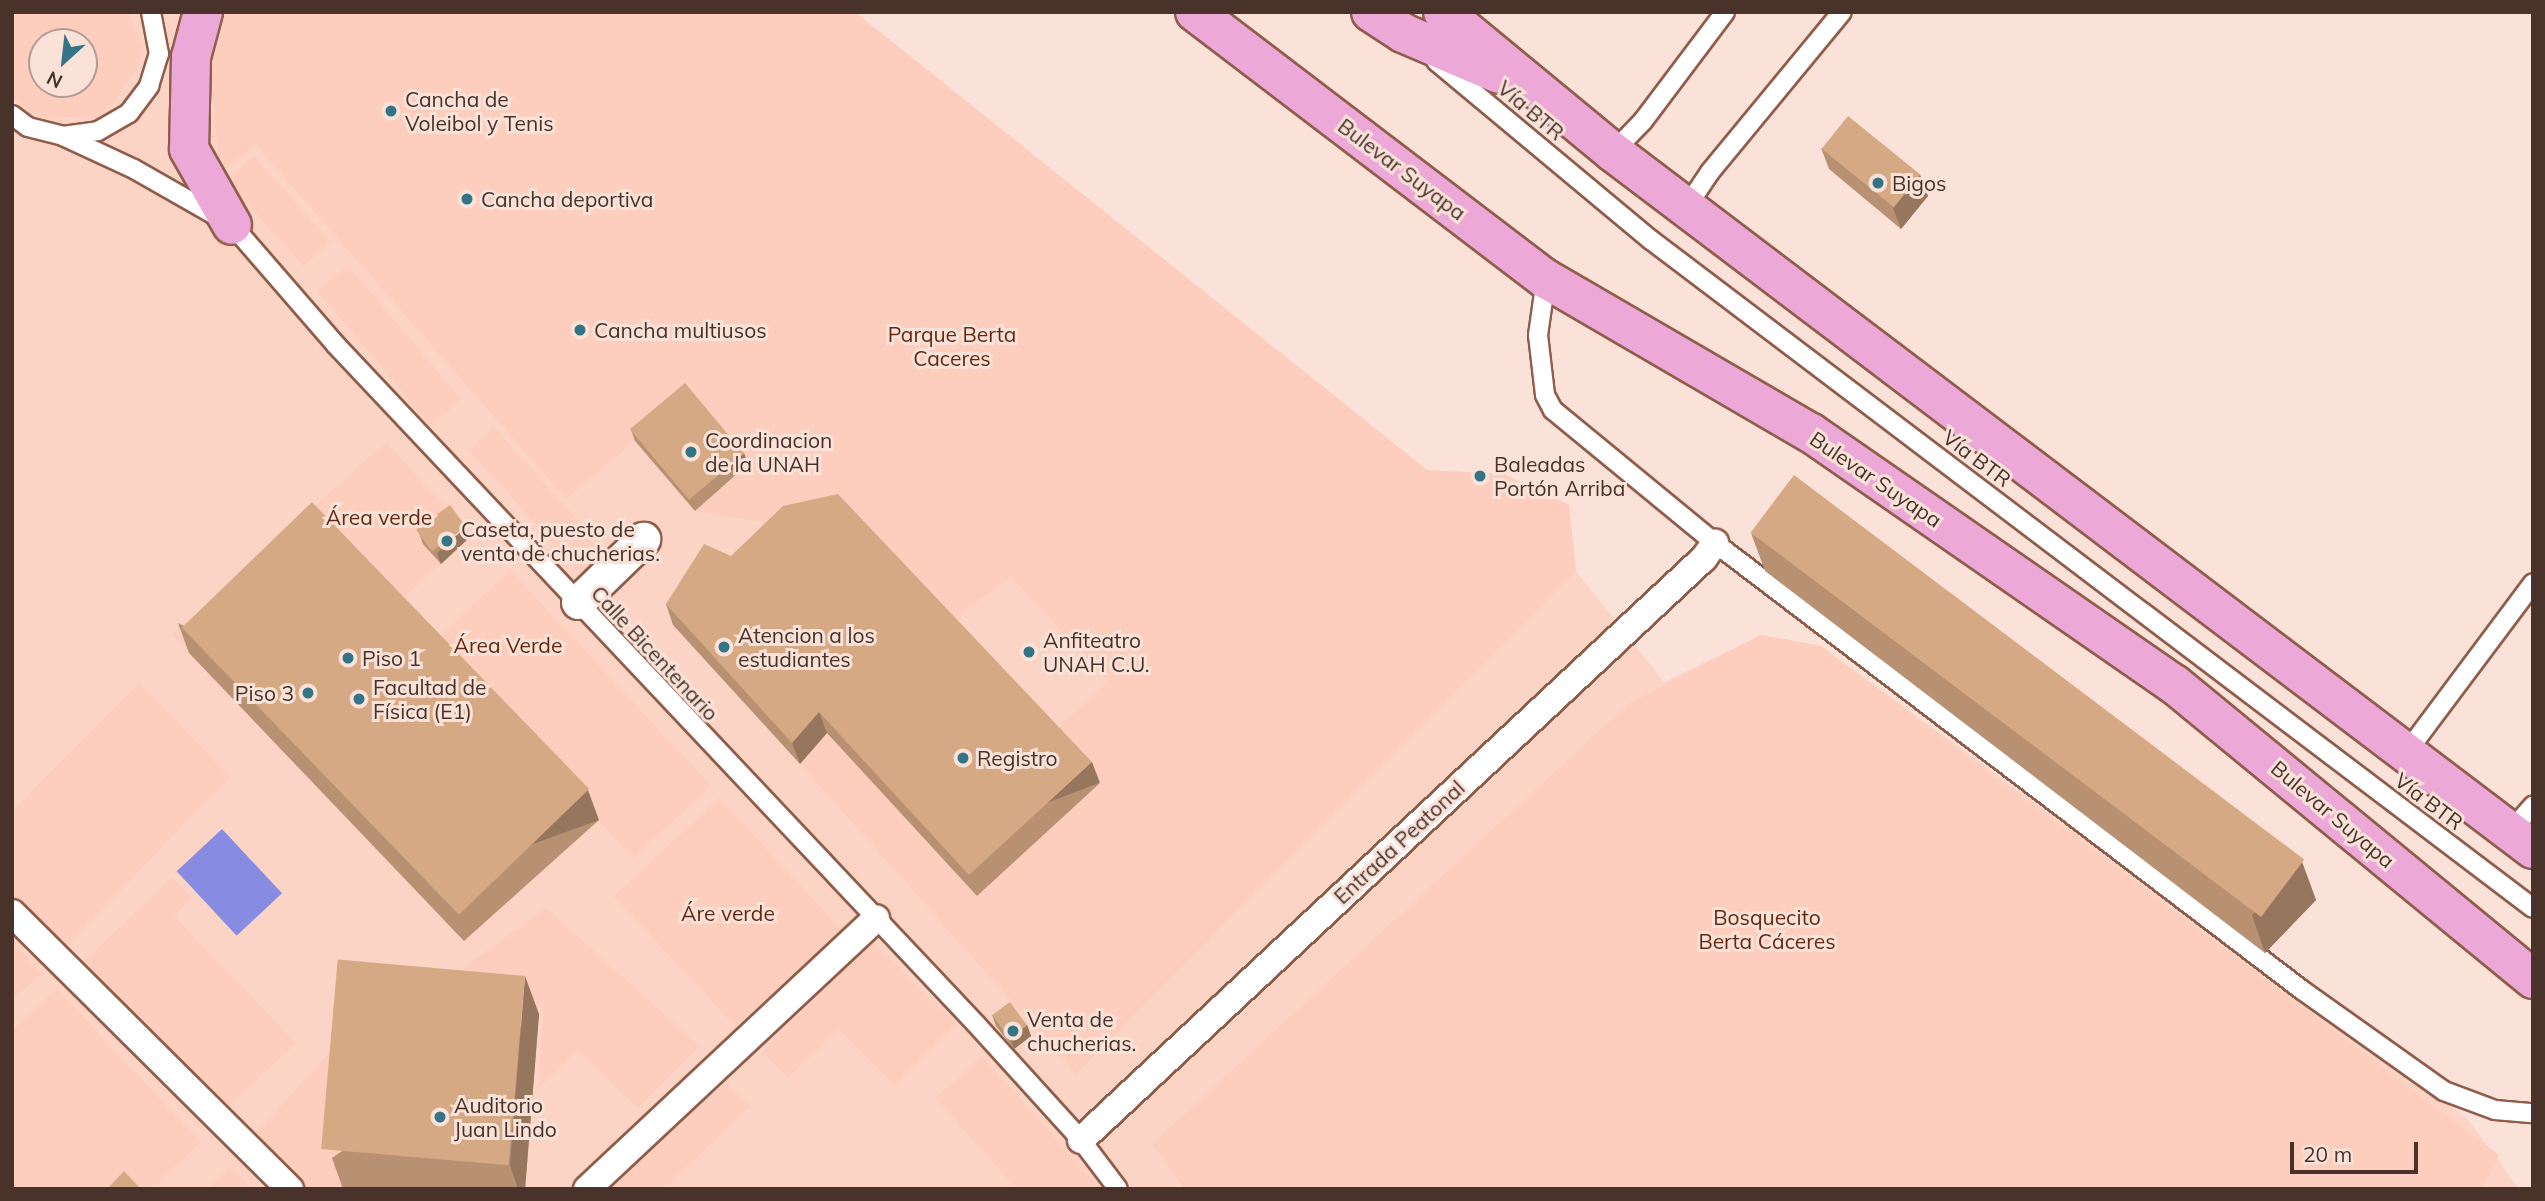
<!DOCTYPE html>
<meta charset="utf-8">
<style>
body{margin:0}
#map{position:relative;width:2545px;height:1201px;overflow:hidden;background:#fae2d9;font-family:Mulish,sans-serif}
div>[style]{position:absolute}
.built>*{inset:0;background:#fcd4c6}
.green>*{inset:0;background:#fdcebd;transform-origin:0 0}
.water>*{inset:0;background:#878be1;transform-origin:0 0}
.roads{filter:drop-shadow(2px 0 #905d4b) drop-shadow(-2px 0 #905d4b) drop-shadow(0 2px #905d4b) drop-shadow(0 -2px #905d4b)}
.service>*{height:18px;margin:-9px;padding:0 9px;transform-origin:9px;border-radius:9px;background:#fff}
.pedestrian>*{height:26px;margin:-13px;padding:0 13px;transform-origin:13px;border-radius:13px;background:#fff}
.minor>*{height:33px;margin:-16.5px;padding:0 16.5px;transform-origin:16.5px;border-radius:16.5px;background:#fff}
.primary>*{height:38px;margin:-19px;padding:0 19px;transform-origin:19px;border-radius:19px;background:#eca9d7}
.wall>*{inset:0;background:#b89172}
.shaded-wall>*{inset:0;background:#96765d;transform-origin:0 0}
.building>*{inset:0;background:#d6a985;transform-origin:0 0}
.dots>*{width:19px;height:19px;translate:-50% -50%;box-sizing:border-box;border:4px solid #fae2d9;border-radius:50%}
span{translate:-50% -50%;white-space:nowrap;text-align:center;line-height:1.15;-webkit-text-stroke:6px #fae2d9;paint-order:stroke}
.poi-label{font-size:21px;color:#48322a}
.left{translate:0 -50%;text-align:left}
.right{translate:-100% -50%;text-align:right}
.street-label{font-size:21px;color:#48322a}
.park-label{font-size:21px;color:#652911}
.frame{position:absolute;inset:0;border:14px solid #48322a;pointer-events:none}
.north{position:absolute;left:28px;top:28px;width:70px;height:70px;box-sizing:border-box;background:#fae2d9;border:2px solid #b39c93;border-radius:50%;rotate:207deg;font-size:19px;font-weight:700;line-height:28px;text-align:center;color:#48322a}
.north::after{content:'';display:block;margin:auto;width:24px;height:32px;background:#337487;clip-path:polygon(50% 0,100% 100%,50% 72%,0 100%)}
.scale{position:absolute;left:2290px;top:1142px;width:128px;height:32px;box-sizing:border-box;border:4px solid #48322a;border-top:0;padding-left:9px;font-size:21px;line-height:24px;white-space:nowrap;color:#48322a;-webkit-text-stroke:5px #fae2d9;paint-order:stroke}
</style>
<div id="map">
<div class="built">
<div style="clip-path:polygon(evenodd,12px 12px,855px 12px,1427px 470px,1503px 474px,1569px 505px,1576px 571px,1664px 682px,1761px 635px,1821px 646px,2467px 1118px,2519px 1189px,12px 1189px,12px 12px,42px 42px,84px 42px,84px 84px,42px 84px,42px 42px)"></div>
</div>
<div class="green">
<div style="clip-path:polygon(evenodd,12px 12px,129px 12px,143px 46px,137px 68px,115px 101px,96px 118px,37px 116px,12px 98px,12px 12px,42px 42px,84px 42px,84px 84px,42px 84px,42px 42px)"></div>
<div style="clip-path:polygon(222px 12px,855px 12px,1427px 470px,1503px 474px,1569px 505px,1576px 571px,1076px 1074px,800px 764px,827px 733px,1054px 731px,1108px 681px,1011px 577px,950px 621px,790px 527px,695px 511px,635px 441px,566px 499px,256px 145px,220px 172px,207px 50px)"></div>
<div style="left:254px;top:156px;width:115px;height:37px;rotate:48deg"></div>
<div style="left:348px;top:265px;width:176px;height:40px;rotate:50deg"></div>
<div style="left:494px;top:427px;width:172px;height:34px;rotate:48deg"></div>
<div style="clip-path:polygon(386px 442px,454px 516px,441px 564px,392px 608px,323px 533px,189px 653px,171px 635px)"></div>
<div style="left:510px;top:570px;width:295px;height:106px;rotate:47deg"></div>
<div style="clip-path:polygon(1761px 635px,1821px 646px,2499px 1155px,2483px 1189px,1185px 1189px,1152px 1144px,1628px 704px)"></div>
<div style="clip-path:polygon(139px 683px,230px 777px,61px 952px,12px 904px,12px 811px)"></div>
<div style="left:719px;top:798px;width:179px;height:144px;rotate:47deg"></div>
<div style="clip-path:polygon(172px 877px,192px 898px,174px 916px,296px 1043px,223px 1112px,81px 964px)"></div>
<div style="clip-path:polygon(546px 908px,700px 1046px,638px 1108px,578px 1051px,538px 1088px,544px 1007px,396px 1006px,453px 975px)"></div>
<div style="clip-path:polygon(12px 941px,42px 974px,12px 1000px)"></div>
<div style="clip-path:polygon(873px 942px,956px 1024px,895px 1085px,839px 1029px,788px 1078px,762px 1052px)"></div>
<div style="clip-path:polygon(57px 989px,201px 1142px,151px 1189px,12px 1189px,12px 1030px)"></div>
<div style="clip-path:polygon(351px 1029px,346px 1189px,307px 1189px,254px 1135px)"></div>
<div style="clip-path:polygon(982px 1056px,1067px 1151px,1100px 1189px,1017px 1189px,935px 1098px)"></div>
<div style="clip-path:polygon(726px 1082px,750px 1107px,663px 1189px,608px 1189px)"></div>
<div style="clip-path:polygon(230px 1166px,249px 1186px,252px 1189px,208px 1189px)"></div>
</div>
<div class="water">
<div style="left:222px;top:829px;width:88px;height:62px;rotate:47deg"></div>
</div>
<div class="roads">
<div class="service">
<div style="left:1436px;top:61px;width:280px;rotate:39.8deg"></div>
<div style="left:1651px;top:240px;width:1106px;rotate:37.14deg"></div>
<div style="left:12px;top:115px;width:20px;rotate:37deg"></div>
<div style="left:28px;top:127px;width:36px;rotate:14deg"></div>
<div style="left:63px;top:136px;width:35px;rotate:-8deg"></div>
<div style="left:98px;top:131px;width:36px;rotate:-30deg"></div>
<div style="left:129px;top:113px;width:34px;rotate:-53deg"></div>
<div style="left:149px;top:86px;width:34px;rotate:-73deg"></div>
<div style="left:159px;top:54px;width:43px;rotate:-100.8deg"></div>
<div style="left:63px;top:136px;width:78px;rotate:24.9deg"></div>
<div style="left:134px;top:169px;width:113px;rotate:29.7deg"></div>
<div style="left:232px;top:225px;width:157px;rotate:49.1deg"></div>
<div style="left:335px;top:344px;width:934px;rotate:46.69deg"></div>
<div style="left:976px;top:1024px;width:156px;rotate:47.8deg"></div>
<div style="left:1081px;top:1140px;width:61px;rotate:52.9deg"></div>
<div style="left:1613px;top:152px;width:43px;rotate:-45.9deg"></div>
<div style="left:1643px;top:121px;width:136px;rotate:-53deg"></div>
<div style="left:1686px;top:208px;width:43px;rotate:-56.3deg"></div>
<div style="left:1710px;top:172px;width:207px;rotate:-50.5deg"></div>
<div style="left:1546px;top:279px;width:57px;rotate:98.1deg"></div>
<div style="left:1538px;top:335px;width:60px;rotate:83.3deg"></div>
<div style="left:1545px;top:395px;width:17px;rotate:62deg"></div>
<div style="left:1553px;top:410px;width:210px;rotate:39.4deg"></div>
<div style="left:1715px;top:543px;width:738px;rotate:37.29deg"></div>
<div style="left:2302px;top:990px;width:174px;rotate:35.4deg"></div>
<div style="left:2444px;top:1091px;width:54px;rotate:20.4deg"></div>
<div style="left:2495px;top:1110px;width:38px;rotate:5deg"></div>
<div style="left:2406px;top:753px;width:212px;rotate:-53.2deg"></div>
<div style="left:2510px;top:832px;width:35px;rotate:-49deg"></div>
</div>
<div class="pedestrian">
<div style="left:12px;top:913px;width:392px;rotate:44.8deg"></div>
<div style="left:1081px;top:1140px;width:853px;rotate:-43.05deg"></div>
<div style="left:1704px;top:558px;width:19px;rotate:-54deg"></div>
<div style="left:587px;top:1189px;width:396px;rotate:-43.1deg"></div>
</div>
<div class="minor">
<div style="left:578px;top:602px;width:91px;rotate:-44.1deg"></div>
</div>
<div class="primary">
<div style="left:203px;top:12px;width:47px;rotate:104.9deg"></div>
<div style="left:191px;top:57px;width:92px;rotate:91.2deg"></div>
<div style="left:189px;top:149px;width:87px;rotate:60.5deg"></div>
<div style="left:1195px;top:12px;width:441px;rotate:37.3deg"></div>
<div style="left:1546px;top:279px;width:306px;rotate:30.2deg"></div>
<div style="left:1811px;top:433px;width:441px;rotate:34.7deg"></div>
<div style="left:2174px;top:684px;width:465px;rotate:39.4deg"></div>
<div style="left:1371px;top:12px;width:38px;rotate:33deg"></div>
<div style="left:1403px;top:33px;width:104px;rotate:23.1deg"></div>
<div style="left:1443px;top:12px;width:220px;rotate:39.5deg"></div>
<div style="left:1613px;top:152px;width:1154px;rotate:37.15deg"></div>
</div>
</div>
<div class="wall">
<div style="clip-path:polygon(1821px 148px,1920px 175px,1928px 196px,1901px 229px,1829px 169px)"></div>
<div style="clip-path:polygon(631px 430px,748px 464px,695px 511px,635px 441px)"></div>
<div style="clip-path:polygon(419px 533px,470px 537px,441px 564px,423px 544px)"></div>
<div style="clip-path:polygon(1751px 533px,2302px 862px,2316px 900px,2265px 953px,1765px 571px)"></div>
<div style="clip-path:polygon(731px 556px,1100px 783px,977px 896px,827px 733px,800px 764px,673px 625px,666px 604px)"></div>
<div style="clip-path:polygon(178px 623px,599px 820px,464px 941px,189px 653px)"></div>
<div style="clip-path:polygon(539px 1014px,525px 1189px,343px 1189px,332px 1158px)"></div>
<div style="clip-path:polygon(992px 1015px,1027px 1025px,1031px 1036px,1014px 1049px,996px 1026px)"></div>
</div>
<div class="shaded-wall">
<div style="clip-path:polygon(1920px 175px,1928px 196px,1901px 229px,1893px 208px)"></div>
<div style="left:744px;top:453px;width:12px;height:71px;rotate:70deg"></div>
<div style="clip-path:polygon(466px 527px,470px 537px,441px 564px,437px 553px)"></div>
<div style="clip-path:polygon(819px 712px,827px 733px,800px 764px,792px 743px)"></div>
<div style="left:1092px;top:762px;width:22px;height:167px;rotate:69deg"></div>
<div style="left:588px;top:790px;width:32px;height:181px;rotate:70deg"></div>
<div style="clip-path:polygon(2302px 862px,2316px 900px,2265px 953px,2252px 915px)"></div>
<div style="clip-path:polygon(525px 976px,539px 1014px,525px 1189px,518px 1189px,510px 1165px)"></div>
<div style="clip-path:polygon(1027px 1025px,1031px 1036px,1014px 1049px,1010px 1038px)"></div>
</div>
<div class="building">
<div style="left:1848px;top:116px;width:93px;height:42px;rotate:39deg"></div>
<div style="left:685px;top:383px;width:92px;height:72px;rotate:50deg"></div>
<div style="left:1794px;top:475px;width:639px;height:72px;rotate:37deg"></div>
<div style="clip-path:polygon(838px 494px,1092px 762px,969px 875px,819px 712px,792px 743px,666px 604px,704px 544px,731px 556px,783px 506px)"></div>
<div style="left:312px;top:502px;width:399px;height:181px;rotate:46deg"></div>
<div style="left:450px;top:505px;width:27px;height:42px;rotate:54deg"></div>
<div style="left:525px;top:976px;width:190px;height:188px;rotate:95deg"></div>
<div style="left:1010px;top:1002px;width:29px;height:22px;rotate:54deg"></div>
<div style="clip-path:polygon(124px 1171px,141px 1189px,107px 1189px)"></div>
</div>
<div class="dots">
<div style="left:391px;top:111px;background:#337487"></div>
<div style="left:1878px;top:183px;background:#337487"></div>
<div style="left:467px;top:199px;background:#337487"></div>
<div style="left:580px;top:330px;background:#337487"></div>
<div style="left:691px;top:452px;background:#337487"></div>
<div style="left:1480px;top:476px;background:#337487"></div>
<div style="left:447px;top:541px;background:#337487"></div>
<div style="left:724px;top:647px;background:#337487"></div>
<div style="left:1029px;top:652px;background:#337487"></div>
<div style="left:348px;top:658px;background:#337487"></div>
<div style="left:308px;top:693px;background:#337487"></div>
<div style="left:359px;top:699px;background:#337487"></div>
<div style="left:963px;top:758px;background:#337487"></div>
<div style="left:1013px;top:1031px;background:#337487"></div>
<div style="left:440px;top:1117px;background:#337487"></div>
</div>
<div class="poi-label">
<span class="left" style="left:405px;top:111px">Cancha de<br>Voleibol y Tenis</span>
<span class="left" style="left:1892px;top:183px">Bigos</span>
<span class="left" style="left:481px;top:199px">Cancha deportiva</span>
<span class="left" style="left:594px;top:330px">Cancha multiusos</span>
<span class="left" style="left:705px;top:452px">Coordinacion<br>de la UNAH</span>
<span class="left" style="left:1494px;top:476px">Baleadas<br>Portón Arriba</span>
<span class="left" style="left:461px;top:541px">Caseta, puesto de<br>venta de chucherias.</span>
<span class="left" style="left:738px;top:647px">Atencion a los<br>estudiantes</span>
<span class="left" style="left:1043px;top:652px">Anfiteatro<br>UNAH C.U.</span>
<span class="left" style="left:362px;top:658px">Piso 1</span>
<span class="left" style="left:373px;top:699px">Facultad de<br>Física (E1)</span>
<span class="right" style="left:294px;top:693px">Piso 3</span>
<span class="left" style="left:977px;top:758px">Registro</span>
<span class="left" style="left:1027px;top:1031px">Venta de<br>chucherias.</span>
<span class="left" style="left:454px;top:1117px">Auditorio<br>Juan Lindo</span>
</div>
<div class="street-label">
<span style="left:1531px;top:110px;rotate:40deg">Vía BTR</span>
<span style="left:1402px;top:169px;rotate:37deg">Bulevar Suyapa</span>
<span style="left:1977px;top:458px;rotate:37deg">Vía BTR</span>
<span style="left:1876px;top:479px;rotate:34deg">Bulevar Suyapa</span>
<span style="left:655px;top:653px;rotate:47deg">Calle Bicentenario</span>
<span style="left:2429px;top:801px;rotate:37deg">Vía BTR</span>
<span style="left:2333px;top:814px;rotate:40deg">Bulevar Suyapa</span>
<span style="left:1399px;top:842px;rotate:-43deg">Entrada Peatonal</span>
</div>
<div class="park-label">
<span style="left:952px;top:346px">Parque Berta<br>Caceres</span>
<span style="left:379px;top:517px">Área verde</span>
<span style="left:508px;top:645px">Área Verde</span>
<span style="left:728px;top:913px">Áre verde</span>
<span style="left:1767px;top:929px">Bosquecito<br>Berta Cáceres</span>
</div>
<div class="frame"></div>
<div class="north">N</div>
<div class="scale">20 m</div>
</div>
